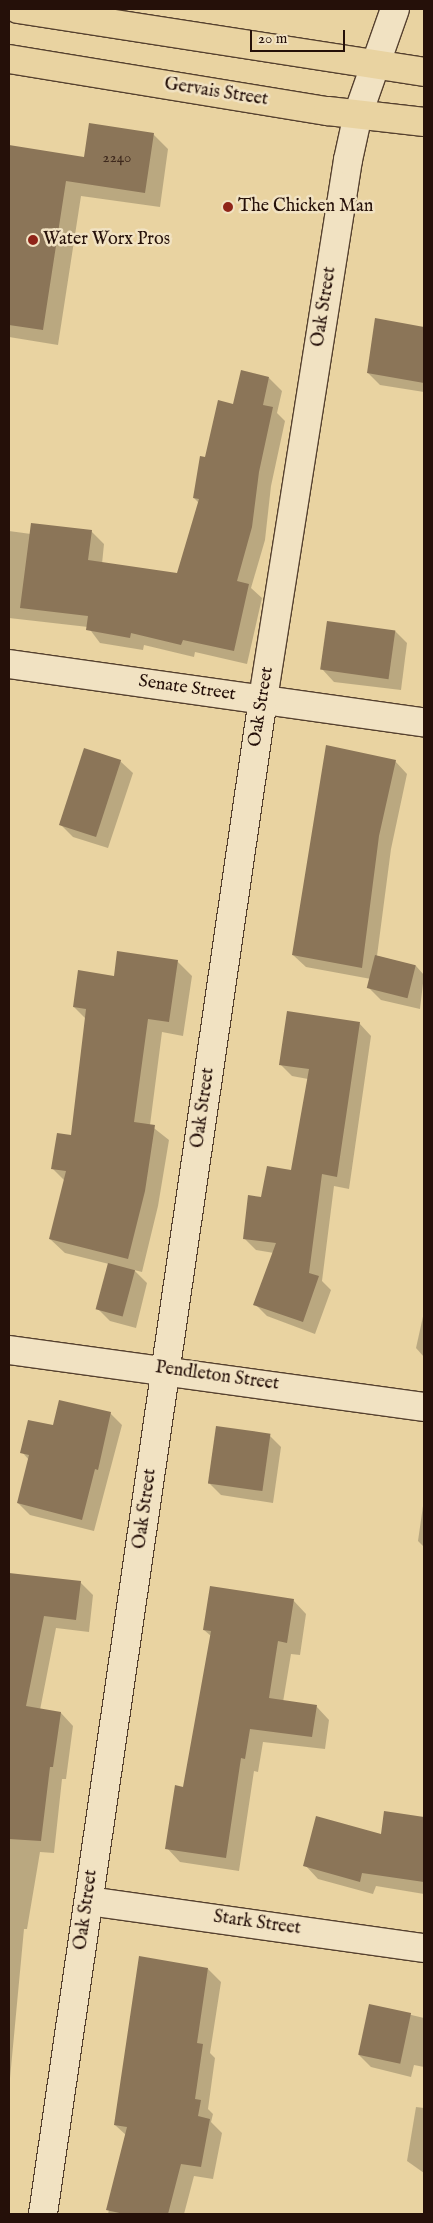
<!DOCTYPE html>
<style>
body{margin:0}
#map{position:relative;width:433px;height:2223px;overflow:hidden;background:#e9d3a1;font-family:"IM FELL English",serif}
div>[style]{position:absolute}
.shadow>*{inset:0;background:#0003}
.building>*{inset:0;background:#8b7558;transform-origin:0 0}
.roads{filter:drop-shadow(1px 0 #56412f) drop-shadow(-1px 0 #56412f) drop-shadow(0 1px #56412f) drop-shadow(0 -1px #56412f)}
.street>*{height:28px;margin:-14px;padding:0 14px;transform-origin:14px;border-radius:14px;background:#f1e2c2}
.primary>*{height:28px;margin:-14px;padding:0 14px;transform-origin:14px;border-radius:14px;background:#e9d3a1}
.dots>*{width:14px;height:14px;translate:-50% -50%;box-sizing:border-box;border:2px solid #f1e2c2;border-radius:50%}
span{translate:-50% -50%;white-space:nowrap;text-align:center;line-height:1.15;-webkit-text-stroke:5px #f1e2c2;paint-order:stroke}
.number-label{font-size:15px;color:#3e291d}
.number-label span{-webkit-text-stroke-width:0}
.street-label{font-size:18px;color:#251009}
.poi-label{font-size:18px;color:#251009}
.left{translate:0 -50%;text-align:left}
.frame{position:absolute;inset:0;border:10px solid #251009;pointer-events:none}
.scale{position:absolute;left:250px;top:30px;width:95px;height:22px;box-sizing:border-box;border:2px solid #251009;border-top:0;padding-left:6px;font-size:15px;line-height:18px;white-space:nowrap;color:#251009;-webkit-text-stroke:4px #f1e2c2;paint-order:stroke}
</style>
<div id="map">
<div class="shadow">
<div style="clip-path:polygon(153px 134px,168px 149px,160px 207px,81px 196px,58px 345px,9px 337px,9px 147px,85px 159px)"></div>
<div style="clip-path:polygon(376px 320px,424px 328px,424px 392px,380px 385px,368px 373px)"></div>
<div style="clip-path:polygon(269px 378px,282px 391px,277px 413px,285px 421px,271px 486px,265px 540px,251px 588px,262px 598px,247px 664px,195px 652px,194px 657px,144px 645px,143px 650px,100px 643px,88px 627px,9px 618px,9px 531px,31px 534px,91px 531px,104px 544px,102px 564px,178px 575px,199px 503px,194px 498px,206px 458px,234px 405px)"></div>
<div style="clip-path:polygon(395px 631px,407px 643px,401px 690px,334px 682px,322px 669px)"></div>
<div style="clip-path:polygon(120px 761px,133px 773px,108px 848px,73px 837px,61px 825px)"></div>
<div style="clip-path:polygon(395px 761px,407px 774px,391px 849px,377px 956px,416px 966px,424px 975px,420px 1009px,381px 1000px,369px 988px,371px 979px,306px 967px,293px 955px)"></div>
<div style="clip-path:polygon(177px 961px,192px 976px,183px 1036px,162px 1032px,150px 1125px,169px 1140px,158px 1206px,142px 1272px,134px 1270px,147px 1283px,136px 1328px,110px 1321px,98px 1309px,109px 1264px,65px 1253px,50px 1239px,65px 1181px,52px 1168px,72px 1136px,86px 1019px,74px 1007px,115px 977px)"></div>
<div style="clip-path:polygon(359px 1023px,371px 1036px,349px 1189px,334px 1186px,322px 1281px,331px 1290px,315px 1334px,267px 1316px,255px 1304px,274px 1253px,256px 1250px,244px 1238px,263px 1198px,292px 1172px,308px 1079px,292px 1076px,280px 1064px)"></div>
<div style="clip-path:polygon(424px 1312px,424px 1357px,416px 1348px)"></div>
<div style="clip-path:polygon(110px 1413px,122px 1425px,94px 1531px,30px 1515px,18px 1503px,29px 1460px,22px 1452px,54px 1427px)"></div>
<div style="clip-path:polygon(269px 1435px,281px 1447px,273px 1503px,221px 1495px,208px 1482px)"></div>
<div style="clip-path:polygon(424px 1499px,424px 1547px,418px 1541px)"></div>
<div style="clip-path:polygon(10px 1574px,80px 1582px,93px 1595px,89px 1632px,56px 1628px,40px 1710px,61px 1713px,73px 1726px,66px 1779px,62px 1779px,54px 1853px,40px 1852px,27px 1929px,24px 1929px,9px 2089px)"></div>
<div style="clip-path:polygon(293px 1600px,306px 1614px,300px 1655px,291px 1654px,283px 1702px,316px 1706px,329px 1720px,325px 1749px,263px 1742px,258px 1772px,254px 1771px,239px 1871px,180px 1862px,167px 1848px,184px 1788px,211px 1636px,204px 1630px)"></div>
<div style="clip-path:polygon(385px 1812px,424px 1818px,424px 1894px,376px 1886px,373px 1894px,318px 1879px,305px 1865px,382px 1835px)"></div>
<div style="clip-path:polygon(208px 1969px,221px 1982px,210px 2053px,215px 2058px,208px 2109px,213px 2114px,211px 2122px,222px 2133px,213px 2179px,194px 2176px,184px 2214px,108px 2214px,126px 2135px,115px 2125px)"></div>
<div style="clip-path:polygon(370px 2005px,424px 2018px,424px 2067px,414px 2065px,411px 2077px,371px 2067px,359px 2055px)"></div>
<div style="clip-path:polygon(416px 2107px,424px 2108px,424px 2173px,407px 2161px)"></div>
</div>
<div class="building">
<div style="clip-path:polygon(89px 123px,154px 133px,145px 193px,66px 181px,43px 330px,9px 325px,9px 145px,84px 157px)"></div>
<div style="clip-path:polygon(375px 318px,424px 327px,424px 383px,367px 373px)"></div>
<div style="clip-path:polygon(241px 370px,269px 377px,263px 405px,273px 407px,259px 472px,252px 527px,237px 581px,249px 584px,234px 651px,183px 640px,181px 645px,131px 633px,130px 638px,86px 630px,88px 616px,20px 608px,31px 523px,92px 530px,88px 560px,177px 573px,199px 499px,193px 498px,200px 456px,205px 457px,218px 400px,233px 404px)"></div>
<div style="left:327px;top:621px;width:69px;height:49px;rotate:8deg"></div>
<div style="clip-path:polygon(326px 745px,396px 760px,379px 836px,362px 968px,292px 955px)"></div>
<div style="left:84px;top:748px;width:39px;height:81px;rotate:18deg"></div>
<div style="clip-path:polygon(117px 951px,178px 960px,169px 1022px,148px 1019px,134px 1122px,155px 1125px,145px 1191px,128px 1259px,49px 1239px,66px 1171px,51px 1169px,57px 1133px,71px 1135px,86px 1009px,73px 1007px,78px 970px,114px 976px)"></div>
<div style="left:375px;top:955px;width:42px;height:34px;rotate:14deg"></div>
<div style="clip-path:polygon(287px 1011px,360px 1022px,337px 1177px,322px 1174px,309px 1273px,319px 1276px,303px 1322px,253px 1305px,276px 1243px,243px 1239px,248px 1195px,261px 1197px,267px 1166px,291px 1170px,309px 1069px,279px 1065px)"></div>
<div style="left:108px;top:1263px;width:28px;height:48px;rotate:15deg"></div>
<div style="clip-path:polygon(59px 1400px,111px 1412px,98px 1470px,95px 1469px,82px 1520px,17px 1503px,29px 1455px,20px 1453px,28px 1420px,53px 1425px)"></div>
<div style="left:216px;top:1426px;width:55px;height:58px;rotate:8deg"></div>
<div style="clip-path:polygon(9px 1573px,81px 1581px,76px 1620px,44px 1616px,26px 1706px,61px 1712px,53px 1767px,50px 1767px,41px 1841px,9px 1839px)"></div>
<div style="clip-path:polygon(210px 1586px,294px 1599px,287px 1643px,278px 1641px,269px 1698px,317px 1705px,312px 1737px,250px 1729px,245px 1759px,241px 1758px,226px 1858px,165px 1849px,175px 1785px,183px 1787px,211px 1631px,203px 1630px)"></div>
<div style="clip-path:polygon(384px 1811px,424px 1817px,424px 1882px,362px 1873px,360px 1882px,303px 1866px,316px 1816px,381px 1834px)"></div>
<div style="clip-path:polygon(139px 1956px,208px 1968px,197px 2043px,203px 2044px,195px 2099px,201px 2100px,198px 2116px,210px 2119px,201px 2167px,181px 2164px,168px 2214px,124px 2214px,106px 2210px,127px 2127px,114px 2125px)"></div>
<div style="left:369px;top:2004px;width:43px;height:52px;rotate:12deg"></div>
</div>
<div class="roads">
<div class="street">
<div style="left:9px;top:664px;width:419px;rotate:8deg"></div>
<div style="left:9px;top:1350px;width:419px;rotate:7.8deg"></div>
<div style="left:89px;top:1901px;width:338px;rotate:8deg"></div>
<div style="left:43px;top:2214px;width:1531px;rotate:-81.74deg"></div>
<div style="left:263px;top:699px;width:546px;rotate:-81.04deg"></div>
<div style="left:348px;top:160px;width:47px;rotate:-77.7deg"></div>
<div style="left:358px;top:114px;width:111px;rotate:-70.6deg"></div>
</div>
<div class="primary">
<div style="left:18px;top:9px;width:411px;rotate:8.8deg"></div>
<div style="left:9px;top:59px;width:323px;rotate:9.3deg"></div>
<div style="left:328px;top:111px;width:97px;rotate:6.5deg"></div>
</div>
</div>
<div class="dots">
<div style="left:228px;top:207px;background:#8f2418"></div>
<div style="left:33px;top:240px;background:#8f2418"></div>
</div>
<div class="number-label">
<span style="left:117px;top:158px">2240</span>
</div>
<div class="street-label">
<span style="left:216px;top:93px;rotate:9deg">Gervais Street</span>
<span style="left:325px;top:307px;rotate:-81deg">Oak Street</span>
<span style="left:187px;top:689px;rotate:8deg">Senate Street</span>
<span style="left:262px;top:707px;rotate:-81deg">Oak Street</span>
<span style="left:204px;top:1108px;rotate:-82deg">Oak Street</span>
<span style="left:217px;top:1377px;rotate:8deg">Pendleton Street</span>
<span style="left:146px;top:1509px;rotate:-82deg">Oak Street</span>
<span style="left:87px;top:1910px;rotate:-82deg">Oak Street</span>
<span style="left:257px;top:1924px;rotate:8deg">Stark Street</span>
</div>
<div class="poi-label">
<span class="left" style="left:238px;top:207px">The Chicken Man</span>
<span class="left" style="left:43px;top:240px">Water Worx Pros</span>
</div>
<div class="frame"></div>
<div class="scale">20 m</div>
</div>
